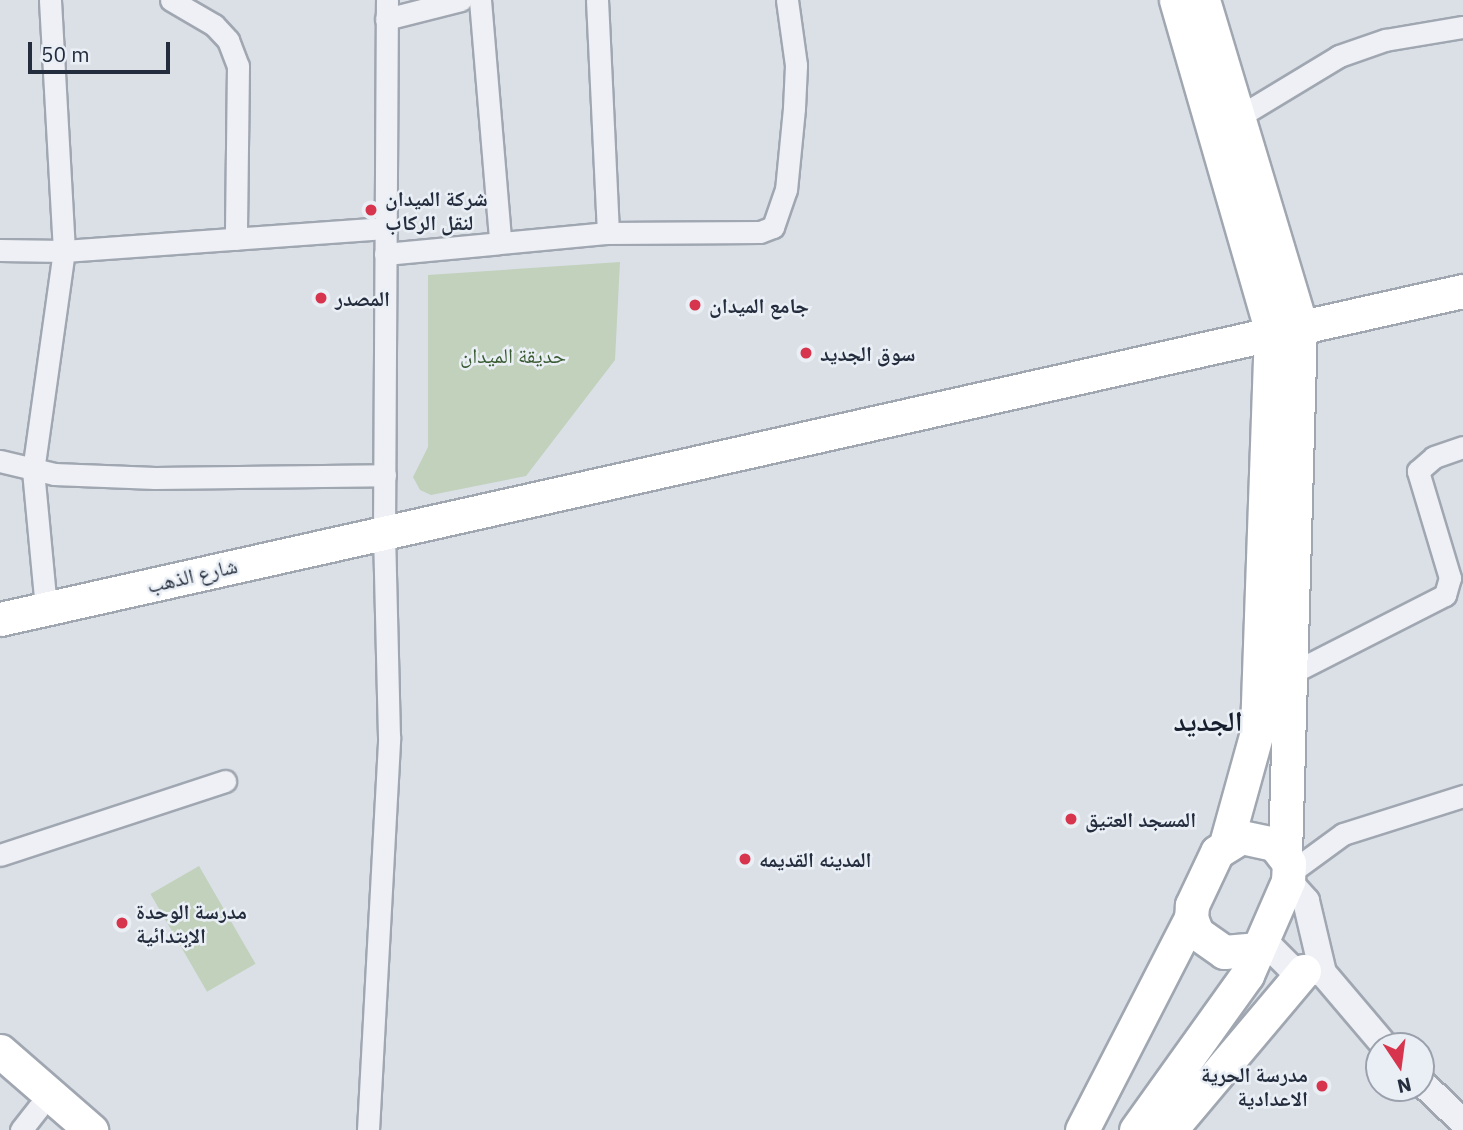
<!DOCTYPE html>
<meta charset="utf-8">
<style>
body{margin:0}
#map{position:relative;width:1463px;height:1130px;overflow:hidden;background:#dbe0e7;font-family:"IBM Plex Sans","Noto Naskh Arabic",sans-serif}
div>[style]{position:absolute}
.green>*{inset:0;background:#c1d1bc;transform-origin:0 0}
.roads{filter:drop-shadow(2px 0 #a0a7b1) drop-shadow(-2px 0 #a0a7b1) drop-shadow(0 2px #a0a7b1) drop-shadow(0 -2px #a0a7b1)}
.minor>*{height:21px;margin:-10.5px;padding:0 10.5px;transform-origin:10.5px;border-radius:10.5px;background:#eef0f5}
.tertiary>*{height:26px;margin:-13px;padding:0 13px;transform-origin:13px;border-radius:13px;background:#eef0f5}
.primary>*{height:33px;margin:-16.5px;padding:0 16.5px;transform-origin:16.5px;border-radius:16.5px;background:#fff}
.dots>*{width:19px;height:19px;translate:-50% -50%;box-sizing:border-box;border:4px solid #eaeff5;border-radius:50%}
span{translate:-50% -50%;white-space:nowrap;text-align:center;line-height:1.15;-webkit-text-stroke:5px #eaeff5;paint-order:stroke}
.poi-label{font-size:21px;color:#242d3e;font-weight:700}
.left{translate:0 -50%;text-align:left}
.right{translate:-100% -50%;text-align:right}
.park-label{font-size:21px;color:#385a31}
.street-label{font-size:21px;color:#242d3e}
.district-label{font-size:28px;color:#171f2e;font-weight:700}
.north{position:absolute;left:1365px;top:1032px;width:70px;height:70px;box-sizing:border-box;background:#eaeff5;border:2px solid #9ba1ac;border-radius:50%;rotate:167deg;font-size:19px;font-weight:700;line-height:28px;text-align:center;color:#242d3e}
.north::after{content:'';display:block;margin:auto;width:24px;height:32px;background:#d7354d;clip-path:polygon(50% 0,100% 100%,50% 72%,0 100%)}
.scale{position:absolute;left:28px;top:42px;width:142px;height:32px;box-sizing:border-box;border:4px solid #242d3e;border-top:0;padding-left:9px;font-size:21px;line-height:24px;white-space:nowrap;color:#242d3e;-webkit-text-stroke:5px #eaeff5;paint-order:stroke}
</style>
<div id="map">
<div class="green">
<div style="clip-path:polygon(620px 262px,615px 360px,526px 476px,431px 495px,420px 490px,413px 477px,428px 447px,428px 275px)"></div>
<div style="left:199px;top:866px;width:113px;height:56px;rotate:60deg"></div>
</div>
<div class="roads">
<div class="minor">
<div style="left:171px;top:0;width:50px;rotate:30.2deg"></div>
<div style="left:214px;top:25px;width:21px;rotate:47deg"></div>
<div style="left:228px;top:40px;width:28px;rotate:69deg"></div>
<div style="left:238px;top:66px;width:173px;rotate:90.7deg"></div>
<div style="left:480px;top:0;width:241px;rotate:85.2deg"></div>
<div style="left:386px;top:19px;width:77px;rotate:-14.2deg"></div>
<div style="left:1240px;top:116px;width:116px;rotate:-31.2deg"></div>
<div style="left:1339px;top:56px;width:49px;rotate:-19.2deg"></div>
<div style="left:1385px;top:40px;width:79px;rotate:-9.5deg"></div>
<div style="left:608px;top:233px;width:152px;rotate:-0.4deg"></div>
<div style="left:760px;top:232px;width:14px;rotate:-21deg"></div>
<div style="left:773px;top:227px;width:39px;rotate:-71deg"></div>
<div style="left:786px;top:190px;width:82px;rotate:-84.4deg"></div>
<div style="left:794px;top:108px;width:43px;rotate:-87.3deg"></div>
<div style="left:796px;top:65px;width:66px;rotate:-97.9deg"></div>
<div style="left:0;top:250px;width:64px;rotate:0.9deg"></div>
<div style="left:64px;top:251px;width:322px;rotate:-4.1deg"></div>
<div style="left:385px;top:254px;width:224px;rotate:-5.4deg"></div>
<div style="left:608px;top:233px;width:233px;rotate:-92.7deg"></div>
<div style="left:0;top:461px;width:56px;rotate:13.5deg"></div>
<div style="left:54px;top:474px;width:101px;rotate:2.3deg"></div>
<div style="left:155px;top:478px;width:230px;rotate:-0.7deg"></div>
<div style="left:46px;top:608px;width:138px;rotate:-95.4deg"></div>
<div style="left:33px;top:471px;width:222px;rotate:-82deg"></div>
<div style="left:64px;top:251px;width:251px;rotate:-93.2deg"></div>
<div style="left:1290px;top:674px;width:174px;rotate:-27deg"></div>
<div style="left:1445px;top:595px;width:18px;rotate:-74deg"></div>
<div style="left:1450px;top:578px;width:112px;rotate:-106.7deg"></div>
<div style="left:1418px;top:471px;width:21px;rotate:-41deg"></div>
<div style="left:1434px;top:457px;width:31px;rotate:-19deg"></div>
<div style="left:0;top:855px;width:237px;rotate:-18.2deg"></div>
<div style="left:1291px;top:872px;width:64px;rotate:-36.2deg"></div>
<div style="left:1343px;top:834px;width:126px;rotate:-17.6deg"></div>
<div style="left:21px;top:1130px;width:28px;rotate:-52deg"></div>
<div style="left:368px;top:1130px;width:394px;rotate:-86.9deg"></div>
<div style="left:389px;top:737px;width:205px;rotate:-91.4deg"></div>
<div style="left:384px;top:532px;width:532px;rotate:-89.68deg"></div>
</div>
<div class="tertiary">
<div style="left:1288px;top:881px;width:27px;rotate:48deg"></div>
<div style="left:1306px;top:901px;width:74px;rotate:76.7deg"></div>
<div style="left:1323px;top:973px;width:96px;rotate:49.7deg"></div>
<div style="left:1264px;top:941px;width:38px;rotate:45deg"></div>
<div style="left:1291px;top:968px;width:30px;rotate:9deg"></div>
<div style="left:1421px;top:1082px;width:58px;rotate:43.6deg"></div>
</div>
<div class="primary">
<div style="left:1176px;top:0;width:343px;rotate:73.9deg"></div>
<div style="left:1271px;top:330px;width:402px;rotate:92deg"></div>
<div style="left:1257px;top:732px;width:116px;rotate:105.5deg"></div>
<div style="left:1203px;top:0;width:338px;rotate:73.3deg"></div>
<div style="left:1300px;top:324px;width:532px;rotate:91.62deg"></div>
<div style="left:0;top:619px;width:1499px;rotate:-12.64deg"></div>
<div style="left:0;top:1051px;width:121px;rotate:41deg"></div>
<div style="left:1082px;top:1130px;width:238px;rotate:-62.8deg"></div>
<div style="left:1136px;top:1130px;width:191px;rotate:-54.4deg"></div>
<div style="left:1247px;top:975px;width:103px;rotate:-66.4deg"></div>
<div style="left:1288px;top:881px;width:18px;rotate:-87deg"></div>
<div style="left:1289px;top:863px;width:24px;rotate:-128deg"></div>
<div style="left:1274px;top:844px;width:34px;rotate:-168deg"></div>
<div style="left:1241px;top:837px;width:28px;rotate:148deg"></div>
<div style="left:1217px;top:852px;width:59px;rotate:115.3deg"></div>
<div style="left:1192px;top:905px;width:13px;rotate:94deg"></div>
<div style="left:1191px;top:918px;width:16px;rotate:68deg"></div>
<div style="left:1197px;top:933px;width:33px;rotate:35deg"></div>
<div style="left:1224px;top:952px;width:32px;rotate:-5deg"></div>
<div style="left:1170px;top:1130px;width:208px;rotate:-49.9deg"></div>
</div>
</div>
<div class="dots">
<div style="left:371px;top:210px;background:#d7354d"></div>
<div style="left:321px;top:298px;background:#d7354d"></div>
<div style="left:695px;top:305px;background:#d7354d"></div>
<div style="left:806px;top:353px;background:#d7354d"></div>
<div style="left:1071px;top:819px;background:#d7354d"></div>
<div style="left:745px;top:859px;background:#d7354d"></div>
<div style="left:122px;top:923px;background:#d7354d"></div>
<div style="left:1322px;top:1086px;background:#d7354d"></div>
</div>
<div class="poi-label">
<span class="left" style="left:385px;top:210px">شركة الميدان<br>لنقل الركاب</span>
<span class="left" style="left:335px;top:298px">المصدر</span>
<span class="left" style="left:709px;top:305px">جامع الميدان</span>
<span class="left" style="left:820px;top:353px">سوق الجديد</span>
<span class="left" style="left:1085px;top:819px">المسجد العتيق</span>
<span class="left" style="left:759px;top:859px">المدينه القديمه</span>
<span class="left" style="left:136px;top:923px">مدرسة الوحدة<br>الإبتدائية</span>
<span class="right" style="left:1308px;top:1086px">مدرسة الحرية<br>الاعدادية</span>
</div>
<div class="park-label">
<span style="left:513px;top:355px">حديقة الميدان</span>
</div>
<div class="street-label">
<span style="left:192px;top:575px;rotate:-13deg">شارع الذهب</span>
</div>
<div class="district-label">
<span style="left:1208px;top:721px">الجديد</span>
</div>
<div class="north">N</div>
<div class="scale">50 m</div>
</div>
